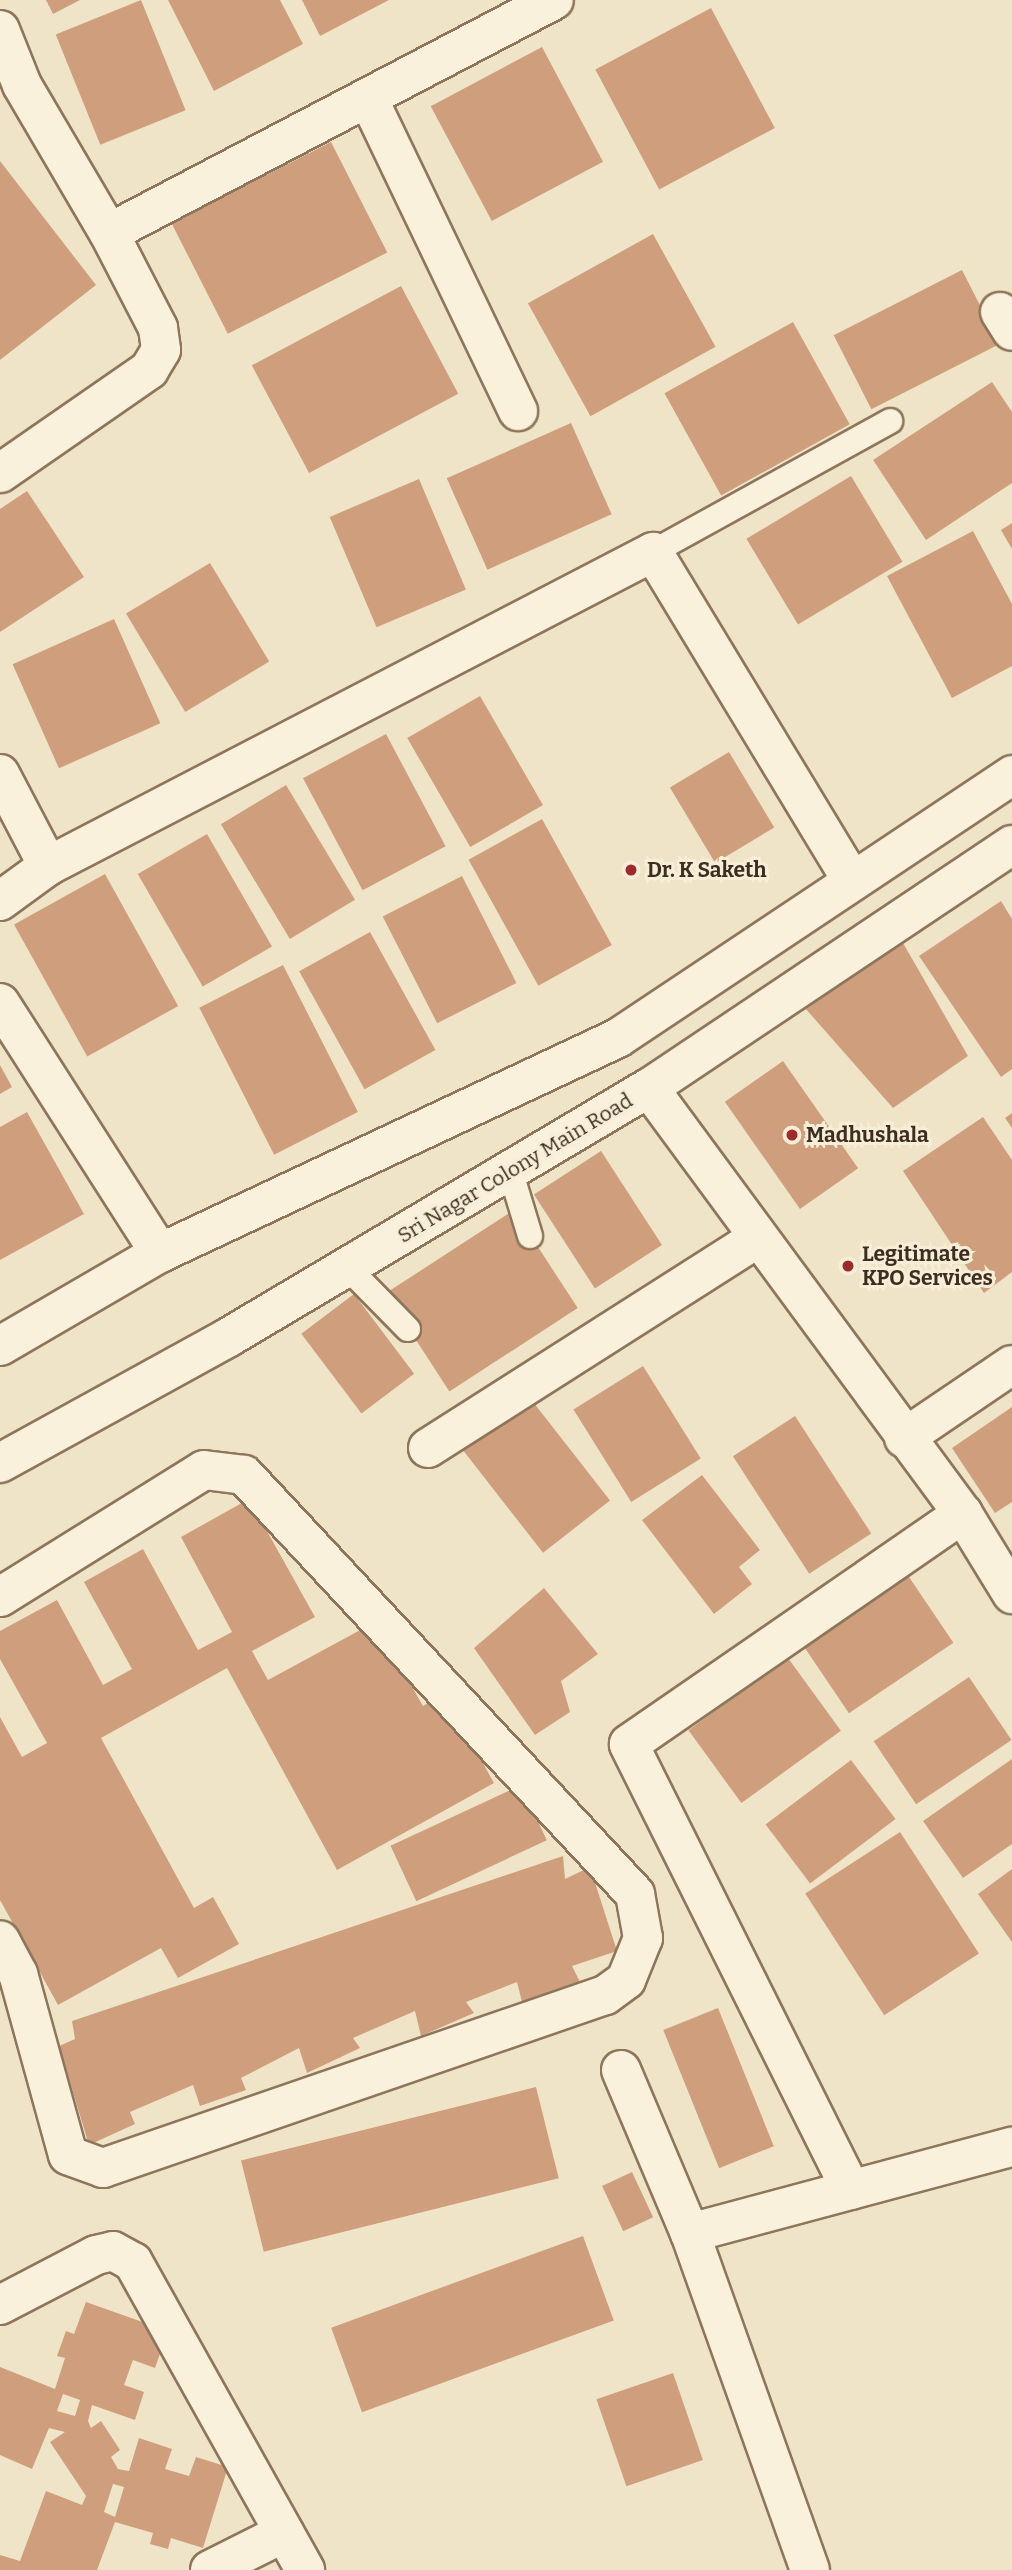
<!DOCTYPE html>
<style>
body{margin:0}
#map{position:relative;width:1012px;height:2570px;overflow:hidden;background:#f0e4c8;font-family:Bitter,serif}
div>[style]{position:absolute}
.building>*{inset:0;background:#cf9f7d;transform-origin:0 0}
.roads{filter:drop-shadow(2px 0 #8d765c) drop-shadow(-2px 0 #8d765c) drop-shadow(0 2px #8d765c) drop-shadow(0 -2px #8d765c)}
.service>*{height:24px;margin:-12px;padding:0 12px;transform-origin:12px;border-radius:12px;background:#faf1dc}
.minor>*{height:38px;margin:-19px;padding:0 19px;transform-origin:19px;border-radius:19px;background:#faf1dc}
.tertiary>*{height:38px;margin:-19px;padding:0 19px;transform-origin:19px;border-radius:19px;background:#faf1dc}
.secondary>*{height:38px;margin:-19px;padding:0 19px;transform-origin:19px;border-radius:19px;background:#faf1dc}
.dots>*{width:19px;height:19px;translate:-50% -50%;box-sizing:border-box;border:4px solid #f7eed8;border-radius:50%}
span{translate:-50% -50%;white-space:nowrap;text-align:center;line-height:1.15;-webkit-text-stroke:6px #f7eed8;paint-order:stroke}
.poi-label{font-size:21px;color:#3d2e20;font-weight:700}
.left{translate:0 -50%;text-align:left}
.street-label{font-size:21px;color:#3d2e20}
</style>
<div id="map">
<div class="building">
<div style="clip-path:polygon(46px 0,80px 0,53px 14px)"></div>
<div style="left:141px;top:0;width:119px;height:92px;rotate:68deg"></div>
<div style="clip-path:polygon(168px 0,280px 0,303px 44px,214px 91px)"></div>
<div style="clip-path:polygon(302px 0,389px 0,320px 36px)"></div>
<div style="left:711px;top:8px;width:136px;height:131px;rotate:62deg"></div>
<div style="left:542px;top:47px;width:130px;height:126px;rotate:62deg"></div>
<div style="left:331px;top:142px;width:124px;height:179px;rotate:63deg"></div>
<div style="clip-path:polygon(0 161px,96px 285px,0 360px)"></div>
<div style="left:653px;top:234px;width:129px;height:143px;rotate:61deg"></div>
<div style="left:962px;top:270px;width:83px;height:144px;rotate:63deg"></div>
<div style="left:401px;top:286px;width:122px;height:169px;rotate:62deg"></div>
<div style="left:793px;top:322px;width:117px;height:147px;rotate:61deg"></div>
<div style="clip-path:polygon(992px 382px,1012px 412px,1012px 483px,926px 540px,873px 460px)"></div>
<div style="left:571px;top:423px;width:100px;height:136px;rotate:66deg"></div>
<div style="left:851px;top:476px;width:100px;height:122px;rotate:59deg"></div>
<div style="left:419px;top:479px;width:120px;height:97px;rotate:67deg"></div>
<div style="clip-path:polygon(27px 491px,84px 577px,0 632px,0 509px)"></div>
<div style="clip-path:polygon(1012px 523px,1012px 549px,1001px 530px)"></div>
<div style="clip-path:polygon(973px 531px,1012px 604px,1012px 666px,952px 698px,887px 576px)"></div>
<div style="left:210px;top:563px;width:115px;height:98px;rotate:59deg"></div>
<div style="left:114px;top:619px;width:114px;height:111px;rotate:66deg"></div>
<div style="left:480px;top:696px;width:126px;height:84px;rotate:60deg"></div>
<div style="left:386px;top:734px;width:127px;height:94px;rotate:62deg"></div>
<div style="left:729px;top:752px;width:88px;height:69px;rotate:59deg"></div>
<div style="left:286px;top:785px;width:134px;height:76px;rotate:59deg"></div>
<div style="left:542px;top:819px;width:144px;height:84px;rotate:61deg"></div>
<div style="left:207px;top:834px;width:130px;height:80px;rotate:60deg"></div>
<div style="left:105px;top:874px;width:151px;height:104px;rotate:61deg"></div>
<div style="left:462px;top:876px;width:120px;height:89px;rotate:63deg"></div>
<div style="clip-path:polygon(1001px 901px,1012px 919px,1012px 1069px,1001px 1077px,919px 956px)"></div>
<div style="left:370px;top:932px;width:135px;height:81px;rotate:61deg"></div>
<div style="clip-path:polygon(899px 936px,968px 1056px,893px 1108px,805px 1008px)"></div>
<div style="left:283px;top:965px;width:165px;height:94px;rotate:63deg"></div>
<div style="left:783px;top:1061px;width:131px;height:71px;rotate:55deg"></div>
<div style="clip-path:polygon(0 1065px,12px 1087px,0 1094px)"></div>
<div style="clip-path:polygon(27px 1112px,84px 1214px,0 1260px,0 1127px)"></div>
<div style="clip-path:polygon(1012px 1113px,1012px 1128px,1005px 1118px)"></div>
<div style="clip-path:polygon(983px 1117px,1012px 1160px,1012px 1272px,984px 1293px,903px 1171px)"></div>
<div style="left:601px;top:1151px;width:112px;height:80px;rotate:57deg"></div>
<div style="left:514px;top:1210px;width:117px;height:153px;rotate:57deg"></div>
<div style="left:354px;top:1294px;width:100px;height:66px;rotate:53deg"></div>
<div style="left:643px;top:1366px;width:109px;height:82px;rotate:58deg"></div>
<div style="left:530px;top:1398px;width:130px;height:85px;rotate:52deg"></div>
<div style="clip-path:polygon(1012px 1407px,1012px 1502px,995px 1513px,952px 1448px)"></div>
<div style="left:795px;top:1416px;width:140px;height:74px;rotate:57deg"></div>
<div style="clip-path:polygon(702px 1475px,760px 1550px,739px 1567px,752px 1584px,714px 1614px,642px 1520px)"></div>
<div style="clip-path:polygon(249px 1499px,315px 1617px,252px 1651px,268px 1680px,375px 1622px,423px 1706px,444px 1693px,494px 1783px,337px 1870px,227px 1668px,101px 1738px,194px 1908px,213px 1897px,239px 1944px,178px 1978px,161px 1948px,58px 2005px,0 1900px,0 1717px,22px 1757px,47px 1743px,0 1659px,0 1631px,57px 1600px,103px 1685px,132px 1669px,84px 1582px,143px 1549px,198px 1650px,232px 1632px,181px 1537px)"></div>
<div style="left:907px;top:1574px;width:83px;height:126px;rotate:56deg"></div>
<div style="clip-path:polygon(544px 1588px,598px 1654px,561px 1681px,570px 1712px,535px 1735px,474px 1648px)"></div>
<div style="left:788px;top:1658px;width:90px;height:123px;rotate:54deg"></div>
<div style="left:969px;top:1677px;width:76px;height:115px;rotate:56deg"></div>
<div style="clip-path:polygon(1012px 1759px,1012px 1844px,963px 1878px,923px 1821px)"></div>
<div style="left:851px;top:1760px;width:74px;height:107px;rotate:53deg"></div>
<div style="left:521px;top:1785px;width:61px;height:144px;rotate:65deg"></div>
<div style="left:900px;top:1832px;width:145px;height:113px;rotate:57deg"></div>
<div style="clip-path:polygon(563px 1856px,565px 1879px,590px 1867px,617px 1951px,572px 1966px,580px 1982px,522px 2002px,517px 1982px,466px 2002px,474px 2013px,421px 2036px,415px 2011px,353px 2038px,360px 2048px,307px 2073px,299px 2048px,241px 2078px,246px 2090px,200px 2106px,193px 2085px,130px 2112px,135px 2124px,89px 2145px,59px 2046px,75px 2039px,72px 2021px)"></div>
<div style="clip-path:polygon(1012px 1869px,1012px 1942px,978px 1894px)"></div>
<div style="left:718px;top:2008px;width:149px;height:59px;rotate:68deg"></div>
<div style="left:536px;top:2087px;width:94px;height:304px;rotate:76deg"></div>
<div style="left:632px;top:2172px;width:50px;height:33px;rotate:65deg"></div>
<div style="left:583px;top:2236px;width:90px;height:268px;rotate:70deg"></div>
<div style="clip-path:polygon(evenodd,86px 2302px,168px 2331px,155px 2368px,133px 2360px,124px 2385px,144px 2392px,135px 2420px,92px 2405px,88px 2421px,91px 2428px,101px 2421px,120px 2450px,111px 2457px,118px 2469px,129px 2471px,139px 2438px,172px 2449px,165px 2469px,189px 2476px,196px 2457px,228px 2467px,203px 2548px,171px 2538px,168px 2549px,150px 2544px,153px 2533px,115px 2522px,97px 2570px,0 2570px,0 2555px,20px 2561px,46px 2491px,82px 2505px,86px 2496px,50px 2442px,65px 2432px,49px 2428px,32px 2469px,0 2455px,0 2367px,55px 2389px,65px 2358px,57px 2356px,66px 2331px,74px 2334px,86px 2302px,63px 2394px,80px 2400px,75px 2416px,57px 2411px,63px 2394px,86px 2302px,113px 2484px,124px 2487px,115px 2517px,104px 2512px,113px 2484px)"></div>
<div style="left:673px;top:2373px;width:92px;height:81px;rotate:71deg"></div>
</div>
<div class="roads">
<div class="service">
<div style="left:653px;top:552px;width:271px;rotate:-28.9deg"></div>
<div style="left:510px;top:1170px;width:69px;rotate:73.1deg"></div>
<div style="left:347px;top:1267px;width:87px;rotate:45.5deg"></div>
</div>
<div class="minor">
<div style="left:0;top:30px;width:59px;rotate:68.2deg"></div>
<div style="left:22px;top:85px;width:172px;rotate:59.6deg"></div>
<div style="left:109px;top:233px;width:107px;rotate:62.7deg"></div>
<div style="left:158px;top:328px;width:22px;rotate:82deg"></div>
<div style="left:161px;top:350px;width:23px;rotate:121deg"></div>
<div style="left:149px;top:370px;width:181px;rotate:145.3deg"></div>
<div style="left:369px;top:100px;width:345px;rotate:64.4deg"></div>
<div style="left:109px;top:233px;width:502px;rotate:-27.64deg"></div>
<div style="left:1000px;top:312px;width:22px;rotate:58deg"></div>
<div style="left:0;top:774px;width:104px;rotate:62.4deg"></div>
<div style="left:0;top:901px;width:59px;rotate:-36.1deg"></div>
<div style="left:48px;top:866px;width:682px;rotate:-27.43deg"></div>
<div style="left:653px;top:552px;width:385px;rotate:58.8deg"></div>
<div style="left:0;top:1003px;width:297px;rotate:57.4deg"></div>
<div style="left:904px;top:1438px;width:130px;rotate:-34.1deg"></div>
<div style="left:428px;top:1448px;width:391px;rotate:-32.5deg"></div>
<div style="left:0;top:1597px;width:240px;rotate:-31.9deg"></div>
<div style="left:204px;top:1470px;width:40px;rotate:7.1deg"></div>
<div style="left:244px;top:1475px;width:573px;rotate:46.98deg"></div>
<div style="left:635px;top:1894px;width:45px;rotate:79.7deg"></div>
<div style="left:643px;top:1938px;width:45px;rotate:112deg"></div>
<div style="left:626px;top:1980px;width:26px;rotate:144deg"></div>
<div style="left:605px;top:1995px;width:531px;rotate:160.98deg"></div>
<div style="left:103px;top:2168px;width:37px;rotate:-160deg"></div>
<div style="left:68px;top:2155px;width:188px;rotate:-105.4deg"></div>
<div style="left:18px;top:1974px;width:38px;rotate:-118deg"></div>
<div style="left:621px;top:2070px;width:177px;rotate:67.1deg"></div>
<div style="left:851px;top:2190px;width:498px;rotate:-116.5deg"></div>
<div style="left:629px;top:1744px;width:406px;rotate:-34.6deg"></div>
<div style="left:0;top:2305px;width:108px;rotate:-27.5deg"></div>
<div style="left:96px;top:2255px;width:17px;rotate:-13deg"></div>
<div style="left:113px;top:2251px;width:23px;rotate:29deg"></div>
<div style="left:133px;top:2262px;width:353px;rotate:60.8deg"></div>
<div style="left:210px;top:2570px;width:83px;rotate:-26.6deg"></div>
<div style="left:810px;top:2570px;width:358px;rotate:-109.6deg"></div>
<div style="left:690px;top:2233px;width:333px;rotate:-15deg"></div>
</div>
<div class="tertiary">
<div style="left:649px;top:1088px;width:529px;rotate:53.61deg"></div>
<div style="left:963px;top:1514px;width:94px;rotate:58.5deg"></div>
</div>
<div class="secondary">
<div style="left:0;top:1346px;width:185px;rotate:-30.2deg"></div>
<div style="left:160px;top:1253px;width:506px;rotate:-25.15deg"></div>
<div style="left:618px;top:1038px;width:474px;rotate:-33.7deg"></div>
<div style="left:0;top:1463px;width:261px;rotate:-28.8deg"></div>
<div style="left:229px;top:1337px;width:488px;rotate:-30.7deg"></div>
<div style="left:649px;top:1088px;width:437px;rotate:-33.8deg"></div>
</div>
</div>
<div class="dots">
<div style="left:631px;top:870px;background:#9e2a2b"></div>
<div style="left:792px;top:1135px;background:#9e2a2b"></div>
<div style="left:848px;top:1266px;background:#9e2a2b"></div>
</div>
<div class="poi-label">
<span class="left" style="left:647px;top:870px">Dr. K Saketh</span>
<span class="left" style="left:806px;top:1135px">Madhushala</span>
<span class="left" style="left:862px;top:1266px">Legitimate<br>KPO Services</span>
</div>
<div class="street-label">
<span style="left:515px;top:1168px;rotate:-31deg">Sri Nagar Colony Main Road</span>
</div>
</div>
